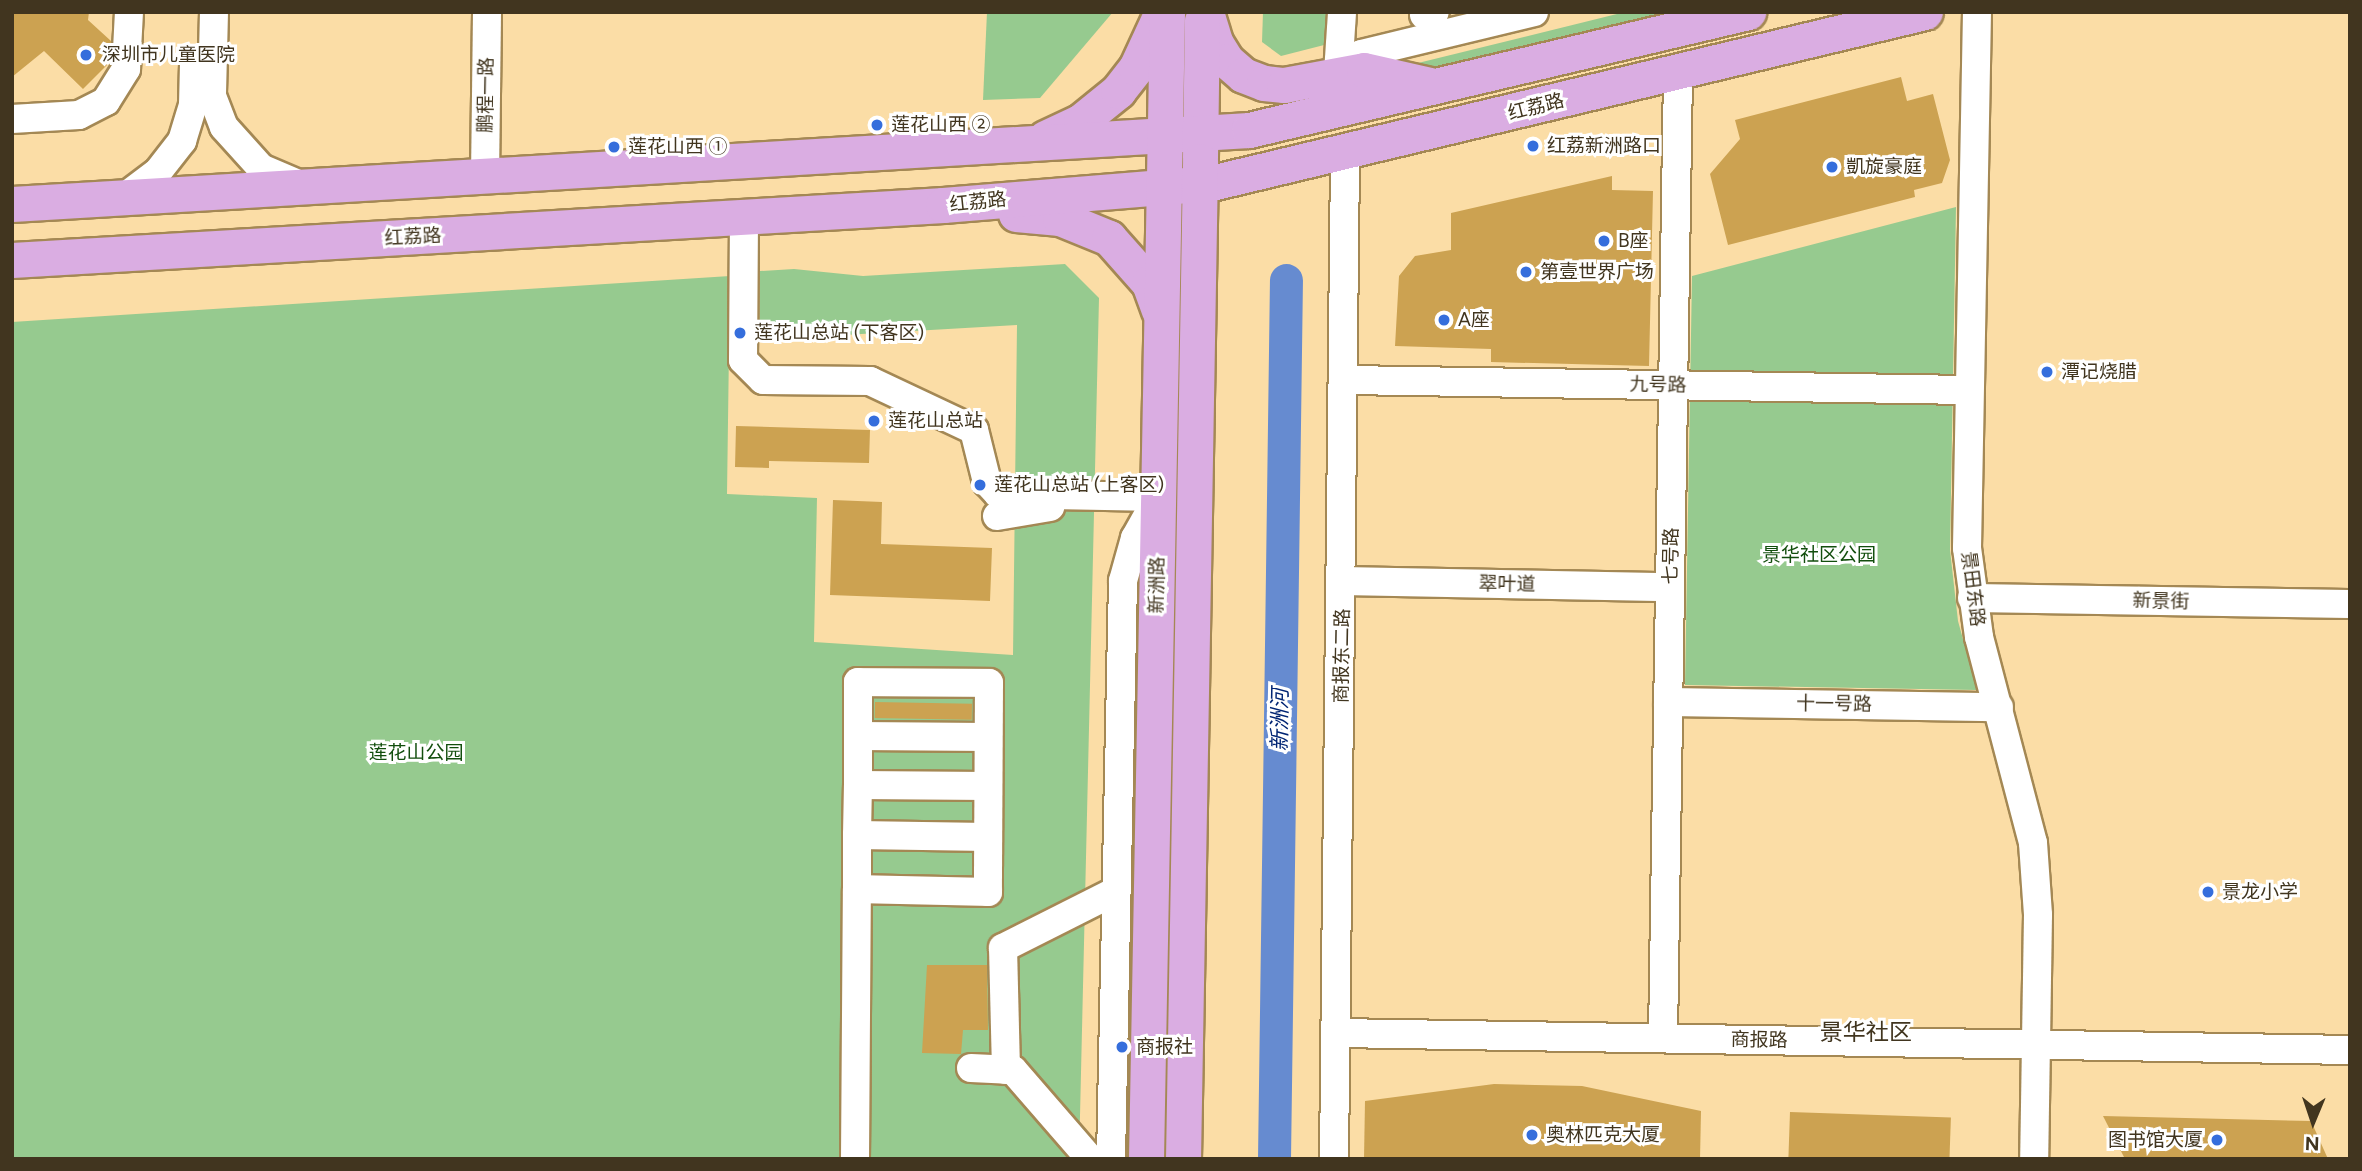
<!DOCTYPE html>
<meta charset="utf-8">
<style>
body{margin:0}
#map{position:relative;width:2362px;height:1171px;overflow:hidden;background:#fbdda6;font-family:Figtree,"Noto Sans SC",sans-serif}
div>[style]{position:absolute}
.green>*{inset:0;background:#96ca8f}
.river>*{height:33px;margin:-16.5px;padding:0 16.5px;transform-origin:16.5px;border-radius:16.5px;background:#668bd0}
.building>*{inset:0;background:#cca251;transform-origin:0 0}
.roads{filter:drop-shadow(2px 0 #a48854) drop-shadow(-2px 0 #a48854) drop-shadow(0 2px #a48854) drop-shadow(0 -2px #a48854)}
.minor>*{height:28px;margin:-14px;padding:0 14px;transform-origin:14px;border-radius:14px;background:#fff}
.major>*{height:35px;margin:-17.5px;padding:0 17.5px;transform-origin:17.5px;border-radius:17.5px;background:#daade2}
.dots>*{width:19px;height:19px;translate:-50% -50%;box-sizing:border-box;border:4px solid #fff;border-radius:50%}
span{translate:-50% -50%;white-space:nowrap;text-align:center;line-height:1.15;-webkit-text-stroke:6px #fff;paint-order:stroke}
.poi-label{font-size:19px;color:#41351f}
.left{translate:0 -50%;text-align:left}
.right{translate:-100% -50%;text-align:right}
.street-label{font-size:19px;color:#41351f}
.park-label{font-size:19px;color:#124e0d}
.water-label{font-size:21px;color:#002473;font-style:italic}
.quarter-label{font-size:23px;color:#41351f}
.frame{position:absolute;inset:0;border:14px solid #41351f;pointer-events:none}
.north{position:absolute;left:2278px;top:1087px;width:70px;height:70px;-webkit-text-stroke:5px #fff;paint-order:stroke;rotate:182deg;font-size:19px;font-weight:700;line-height:28px;text-align:center;color:#41351f}
.north::after{content:'';display:block;margin:auto;width:24px;height:32px;background:#41351f;clip-path:polygon(50% 0,100% 100%,50% 72%,0 100%)}
</style>
<div id="map">
<div class="green">
<div style="clip-path:polygon(987px 12px,1113px 12px,1040px 98px,983px 100px)"></div>
<div style="clip-path:polygon(1263px 12px,1328px 12px,1328px 44px,1281px 56px,1262px 42px)"></div>
<div style="clip-path:polygon(1625px 12px,1719px 12px,1437px 75px,1414px 64px)"></div>
<div style="clip-path:polygon(1956px 207px,1950px 550px,1958px 621px,1977px 690px,1685px 685px,1692px 276px)"></div>
<div style="clip-path:polygon(1065px 264px,1099px 298px,1079px 1159px,12px 1159px,12px 322px,730px 276px,727px 494px,817px 498px,814px 642px,1013px 655px,1017px 325px,759px 340px,760px 271px,794px 269px,863px 276px)"></div>
</div>
<div class="river">
<div style="left:1274px;top:1159px;width:879px;rotate:-89.22deg"></div>
</div>
<div class="building">
<div style="clip-path:polygon(12px 12px,89px 12px,88px 20px,111px 41px,110px 62px,83px 89px,44px 51px,12px 77px)"></div>
<div style="clip-path:polygon(1901px 77px,1907px 101px,1933px 94px,1950px 160px,1942px 183px,1914px 190px,1915px 197px,1728px 245px,1710px 174px,1740px 139px,1735px 120px)"></div>
<div style="clip-path:polygon(1612px 176px,1612px 190px,1653px 191px,1649px 366px,1491px 362px,1491px 349px,1395px 346px,1399px 276px,1415px 256px,1451px 250px,1451px 213px)"></div>
<div style="clip-path:polygon(736px 426px,870px 430px,869px 463px,769px 461px,769px 468px,735px 467px)"></div>
<div style="clip-path:polygon(833px 500px,882px 502px,881px 544px,992px 548px,990px 601px,830px 595px)"></div>
<div style="left:875px;top:702px;width:97px;height:16px;rotate:1deg"></div>
<div style="clip-path:polygon(927px 965px,987px 965px,988px 1030px,963px 1030px,961px 1054px,922px 1053px)"></div>
<div style="clip-path:polygon(1494px 1084px,1582px 1086px,1701px 1111px,1700px 1159px,1364px 1159px,1365px 1101px)"></div>
<div style="left:1790px;top:1112px;width:161px;height:47px;rotate:2deg"></div>
<div style="clip-path:polygon(2103px 1116px,2311px 1121px,2328px 1159px,2125px 1159px)"></div>
</div>
<div class="roads">
<div class="minor">
<div style="left:214px;top:12px;width:84px;rotate:91.4deg"></div>
<div style="left:212px;top:96px;width:33px;rotate:69deg"></div>
<div style="left:224px;top:127px;width:55px;rotate:47.9deg"></div>
<div style="left:261px;top:168px;width:46px;rotate:23.2deg"></div>
<div style="left:1977px;top:12px;width:536px;rotate:91.07deg"></div>
<div style="left:1967px;top:548px;width:90px;rotate:82.3deg"></div>
<div style="left:1979px;top:637px;width:213px;rotate:75.3deg"></div>
<div style="left:2033px;top:843px;width:72px;rotate:86deg"></div>
<div style="left:2038px;top:915px;width:244px;rotate:90.9deg"></div>
<div style="left:1424px;top:15px;width:11px;rotate:-15deg"></div>
<div style="left:1364px;top:70px;width:16px;rotate:-101deg"></div>
<div style="left:1361px;top:54px;width:178px;rotate:-13.6deg"></div>
<div style="left:1338px;top:73px;width:61px;rotate:-86.2deg"></div>
<div style="left:12px;top:119px;width:67px;rotate:-3.4deg"></div>
<div style="left:79px;top:115px;width:30px;rotate:-27deg"></div>
<div style="left:106px;top:101px;width:38px;rotate:-58deg"></div>
<div style="left:126px;top:69px;width:57px;rotate:-87deg"></div>
<div style="left:485px;top:177px;width:165px;rotate:-89.3deg"></div>
<div style="left:126px;top:196px;width:39px;rotate:-37deg"></div>
<div style="left:157px;top:173px;width:41px;rotate:-52deg"></div>
<div style="left:182px;top:141px;width:38px;rotate:-73deg"></div>
<div style="left:193px;top:105px;width:41px;rotate:-88.6deg"></div>
<div style="left:744px;top:218px;width:142px;rotate:90.4deg"></div>
<div style="left:743px;top:360px;width:28px;rotate:45deg"></div>
<div style="left:763px;top:380px;width:107px;rotate:0.5deg"></div>
<div style="left:870px;top:381px;width:115px;rotate:25.2deg"></div>
<div style="left:974px;top:430px;width:54px;rotate:76deg"></div>
<div style="left:987px;top:482px;width:16px;rotate:47deg"></div>
<div style="left:998px;top:494px;width:160px;rotate:1.1deg"></div>
<div style="left:1158px;top:497px;width:47px;rotate:119.3deg"></div>
<div style="left:1135px;top:538px;width:45px;rotate:105.6deg"></div>
<div style="left:1123px;top:581px;width:578px;rotate:91.19deg"></div>
<div style="left:1346px;top:380px;width:623px;rotate:0.92deg"></div>
<div style="left:997px;top:516px;width:54px;rotate:-9.6deg"></div>
<div style="left:1343px;top:581px;width:327px;rotate:1.1deg"></div>
<div style="left:1972px;top:598px;width:378px;rotate:0.9deg"></div>
<div style="left:1668px;top:702px;width:331px;rotate:0.9deg"></div>
<div style="left:858px;top:736px;width:130px;rotate:0.4deg"></div>
<div style="left:858px;top:785px;width:130px;rotate:0.4deg"></div>
<div style="left:857px;top:835px;width:131px;rotate:0.9deg"></div>
<div style="left:1337px;top:1033px;width:1013px;rotate:0.96deg"></div>
<div style="left:1663px;top:1038px;width:965px;rotate:-89.11deg"></div>
<div style="left:971px;top:1068px;width:42px;rotate:2.7deg"></div>
<div style="left:1013px;top:1070px;width:118px;rotate:49.1deg"></div>
<div style="left:1006px;top:1070px;width:122px;rotate:-91.4deg"></div>
<div style="left:1003px;top:948px;width:127px;rotate:-26.8deg"></div>
<div style="left:855px;top:1159px;width:270px;rotate:-89.6deg"></div>
<div style="left:857px;top:889px;width:54px;rotate:-90deg"></div>
<div style="left:857px;top:835px;width:50px;rotate:-88.9deg"></div>
<div style="left:858px;top:785px;width:103px;rotate:-90deg"></div>
<div style="left:858px;top:682px;width:131px;rotate:0.4deg"></div>
<div style="left:989px;top:683px;width:209px;rotate:90.3deg"></div>
<div style="left:988px;top:892px;width:131px;rotate:-178.7deg"></div>
<div style="left:1334px;top:1159px;width:1005px;rotate:-89.37deg"></div>
</div>
<div class="major">
<div style="left:1206px;top:12px;width:31px;rotate:73deg"></div>
<div style="left:1215px;top:42px;width:22px;rotate:58deg"></div>
<div style="left:1227px;top:61px;width:21px;rotate:41deg"></div>
<div style="left:1243px;top:75px;width:22px;rotate:21deg"></div>
<div style="left:1264px;top:83px;width:20px;rotate:6deg"></div>
<div style="left:1284px;top:85px;width:81px;rotate:-10.6deg"></div>
<div style="left:1364px;top:70px;width:68px;rotate:12.8deg"></div>
<div style="left:1045px;top:138px;width:40px;rotate:-25deg"></div>
<div style="left:1081px;top:121px;width:48px;rotate:-39deg"></div>
<div style="left:1118px;top:91px;width:29px;rotate:-52deg"></div>
<div style="left:1136px;top:68px;width:57px;rotate:-65.2deg"></div>
<div style="left:1200px;top:157px;width:136px;rotate:-89.2deg"></div>
<div style="left:12px;top:204px;width:1239px;rotate:-3.42deg"></div>
<div style="left:1249px;top:130px;width:513px;rotate:-13.3deg"></div>
<div style="left:1016px;top:214px;width:44px;rotate:5.2deg"></div>
<div style="left:1060px;top:218px;width:53px;rotate:22.2deg"></div>
<div style="left:1109px;top:238px;width:60px;rotate:48.4deg"></div>
<div style="left:1149px;top:283px;width:29px;rotate:70deg"></div>
<div style="left:12px;top:260px;width:933px;rotate:-3.38deg"></div>
<div style="left:943px;top:205px;width:269px;rotate:-4.7deg"></div>
<div style="left:1211px;top:183px;width:734px;rotate:-13.47deg"></div>
<div style="left:1146px;top:1159px;width:1147px;rotate:-88.95deg"></div>
<div style="left:1183px;top:1159px;width:998px;rotate:-89.02deg"></div>
</div>
</div>
<div class="dots">
<div style="left:86px;top:55px;background:#356edc"></div>
<div style="left:877px;top:125px;background:#356edc"></div>
<div style="left:1533px;top:146px;background:#356edc"></div>
<div style="left:614px;top:147px;background:#356edc"></div>
<div style="left:1832px;top:167px;background:#356edc"></div>
<div style="left:1604px;top:241px;background:#356edc"></div>
<div style="left:1526px;top:272px;background:#356edc"></div>
<div style="left:1444px;top:320px;background:#356edc"></div>
<div style="left:740px;top:333px;background:#356edc"></div>
<div style="left:2047px;top:372px;background:#356edc"></div>
<div style="left:874px;top:421px;background:#356edc"></div>
<div style="left:980px;top:485px;background:#356edc"></div>
<div style="left:2208px;top:892px;background:#356edc"></div>
<div style="left:1122px;top:1047px;background:#356edc"></div>
<div style="left:1532px;top:1135px;background:#356edc"></div>
<div style="left:2217px;top:1140px;background:#356edc"></div>
</div>
<div class="poi-label">
<span class="left" style="left:102px;top:55px">深圳市儿童医院</span>
<span class="left" style="left:891px;top:125px">莲花山西 ②</span>
<span class="left" style="left:1547px;top:146px">红荔新洲路口</span>
<span class="left" style="left:628px;top:147px">莲花山西 ①</span>
<span class="left" style="left:1846px;top:167px">凱旋豪庭</span>
<span class="left" style="left:1618px;top:241px">B座</span>
<span class="left" style="left:1540px;top:272px">第壹世界广场</span>
<span class="left" style="left:1458px;top:320px">A座</span>
<span class="left" style="left:754px;top:333px">莲花山总站 (下客区)</span>
<span class="left" style="left:2061px;top:372px">潭记烧腊</span>
<span class="left" style="left:888px;top:421px">莲花山总站</span>
<span class="left" style="left:994px;top:485px">莲花山总站 (上客区)</span>
<span class="left" style="left:2222px;top:892px">景龙小学</span>
<span class="left" style="left:1136px;top:1047px">商报社</span>
<span class="left" style="left:1546px;top:1135px">奥林匹克大厦</span>
<span class="right" style="left:2203px;top:1140px">图书馆大厦</span>
</div>
<div class="street-label">
<span style="left:486px;top:95px;rotate:-89deg">鹏程一路</span>
<span style="left:1536px;top:107px;rotate:-14deg">红荔路</span>
<span style="left:978px;top:202px;rotate:-6deg">红荔路</span>
<span style="left:413px;top:237px;rotate:-3deg">红荔路</span>
<span style="left:1658px;top:385px;rotate:1deg">九号路</span>
<span style="left:1671px;top:556px;rotate:-89deg">七号路</span>
<span style="left:1507px;top:584px;rotate:1deg">翠叶道</span>
<span style="left:1157px;top:585px;rotate:-89deg">新洲路</span>
<span style="left:1973px;top:589px;rotate:83deg">景田东路</span>
<span style="left:2161px;top:601px;rotate:1deg">新景街</span>
<span style="left:1342px;top:656px;rotate:-89deg">商报东二路</span>
<span style="left:1834px;top:704px;rotate:1deg">十一号路</span>
<span style="left:1759px;top:1040px;rotate:1deg">商报路</span>
</div>
<div class="park-label">
<span style="left:1819px;top:555px">景华社区公园</span>
<span style="left:416px;top:753px">莲花山公园</span>
</div>
<div class="water-label">
<span style="left:1280px;top:720px;rotate:-89deg">新洲河</span>
</div>
<div class="quarter-label">
<span style="left:1866px;top:1032px">景华社区</span>
</div>
<div class="frame"></div>
<div class="north">N</div>
</div>
